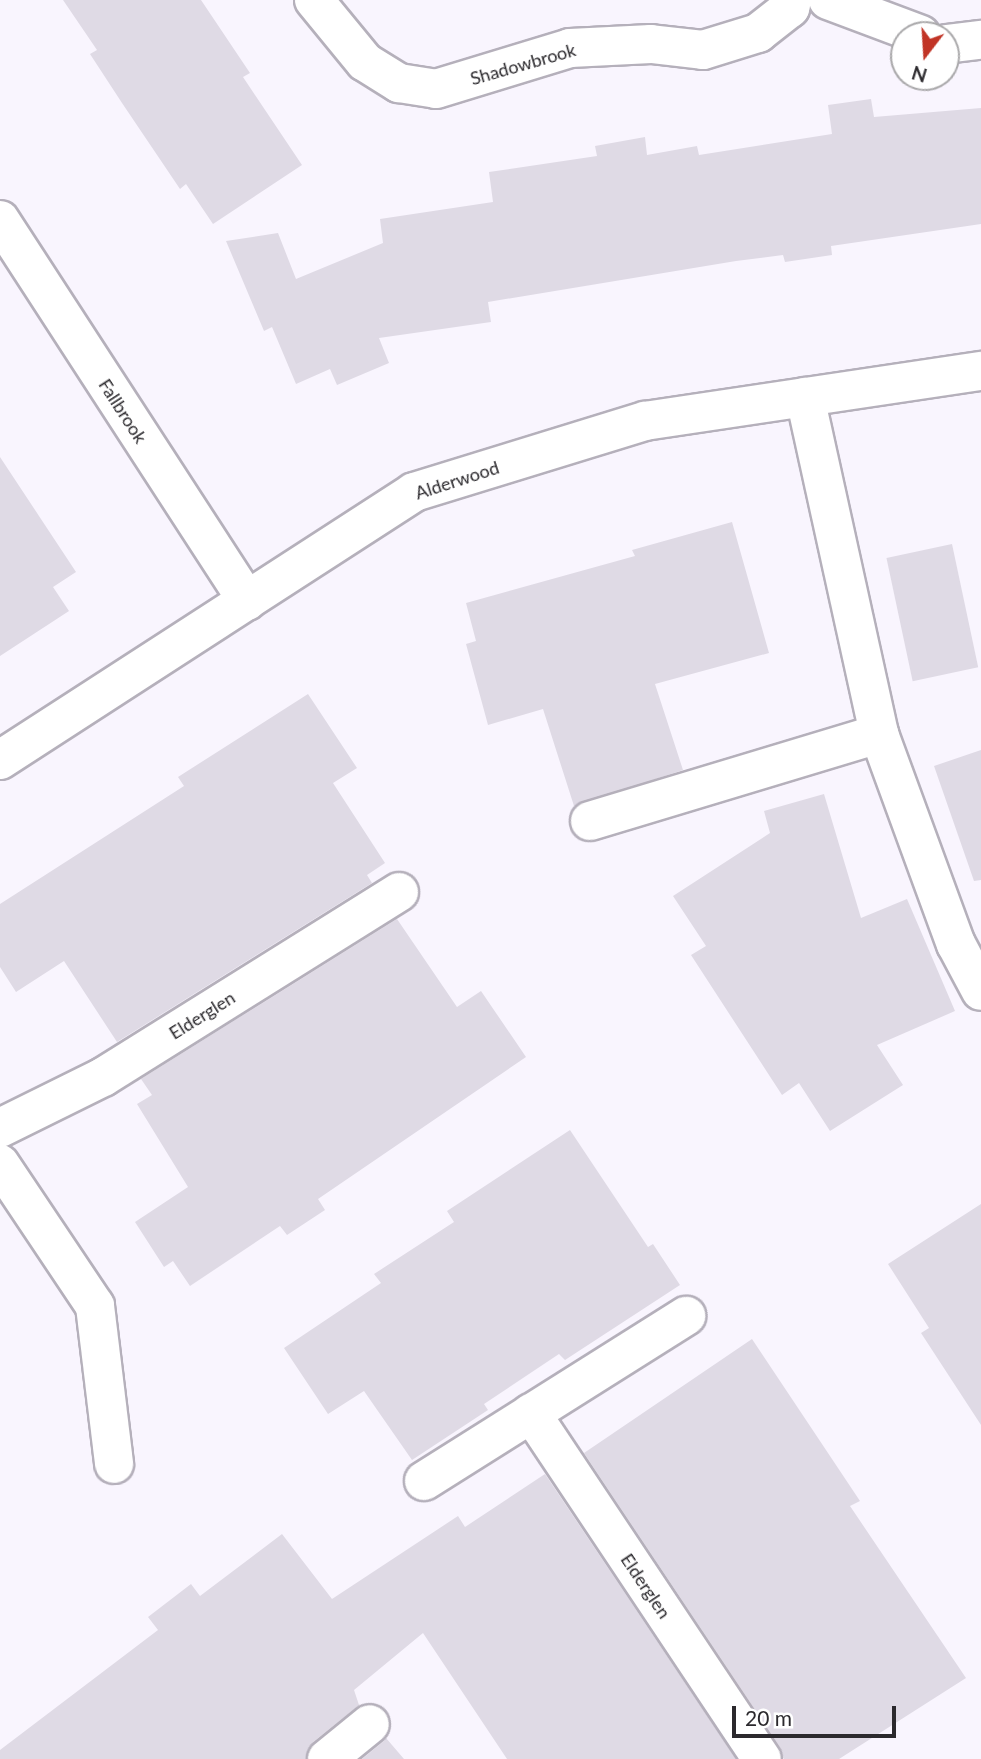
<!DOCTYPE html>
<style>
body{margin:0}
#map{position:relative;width:981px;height:1759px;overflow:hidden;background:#f9f5fe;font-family:Lato,sans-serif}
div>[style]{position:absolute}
.building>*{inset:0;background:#dfdae5;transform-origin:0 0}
.roads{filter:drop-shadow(2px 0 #b5b0bb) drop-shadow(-2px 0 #b5b0bb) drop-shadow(0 2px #b5b0bb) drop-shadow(0 -2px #b5b0bb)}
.minor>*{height:38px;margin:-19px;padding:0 19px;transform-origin:19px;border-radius:19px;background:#fff}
span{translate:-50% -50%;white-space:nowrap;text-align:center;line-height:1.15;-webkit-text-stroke:6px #fff;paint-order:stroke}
.street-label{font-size:18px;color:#2b292d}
.north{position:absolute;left:890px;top:21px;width:70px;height:70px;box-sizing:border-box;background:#fff;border:2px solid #aaa9ab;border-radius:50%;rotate:197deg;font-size:19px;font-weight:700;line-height:28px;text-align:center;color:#2b292d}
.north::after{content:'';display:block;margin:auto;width:24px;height:32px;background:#c13426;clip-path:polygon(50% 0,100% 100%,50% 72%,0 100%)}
.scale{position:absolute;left:732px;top:1706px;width:164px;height:32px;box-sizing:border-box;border:4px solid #2b292d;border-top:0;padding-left:9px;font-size:21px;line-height:24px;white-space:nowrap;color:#2b292d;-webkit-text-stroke:5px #fff;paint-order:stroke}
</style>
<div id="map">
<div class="building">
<div style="clip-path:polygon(63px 0,201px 0,250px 73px,243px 77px,302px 165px,213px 224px,186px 184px,180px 189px,122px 103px,90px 54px,97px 50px)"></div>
<div style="clip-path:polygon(871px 99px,874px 117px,981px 108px,981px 224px,831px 246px,832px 255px,785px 262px,783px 255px,736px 261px,488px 302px,491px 322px,379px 338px,389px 363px,337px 385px,330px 369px,296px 384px,272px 327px,264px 331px,226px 241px,278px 233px,296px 279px,383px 243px,380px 219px,493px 202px,489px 172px,597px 156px,595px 146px,645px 137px,647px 155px,697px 146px,699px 155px,832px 134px,828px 105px)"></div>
<div style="clip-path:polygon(0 457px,76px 572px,53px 587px,69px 611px,0 656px)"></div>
<div style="clip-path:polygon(732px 522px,769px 653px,655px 684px,683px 770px,574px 806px,543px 709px,488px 725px,466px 644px,476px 641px,466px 603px,635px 556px,632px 550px)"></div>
<div style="left:952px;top:544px;width:126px;height:67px;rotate:78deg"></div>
<div style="clip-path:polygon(308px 694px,357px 768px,333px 783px,385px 863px,367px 875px,372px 883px,117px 1042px,64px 961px,16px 992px,0 967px,0 904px,184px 786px,178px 777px)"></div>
<div style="clip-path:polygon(981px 750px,981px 880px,974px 881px,934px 766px)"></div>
<div style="clip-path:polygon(824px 794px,861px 918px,907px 899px,955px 1011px,877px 1045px,903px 1085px,830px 1131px,799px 1083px,782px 1095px,691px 955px,706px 946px,673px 896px,770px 833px,764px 811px)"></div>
<div style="clip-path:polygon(397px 919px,457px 1007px,481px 991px,526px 1057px,318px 1199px,325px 1210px,287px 1235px,280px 1226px,190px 1286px,173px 1261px,164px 1267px,135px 1222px,188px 1187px,137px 1104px,152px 1095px,141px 1079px)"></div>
<div style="clip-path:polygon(570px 1130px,648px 1247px,653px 1244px,680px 1285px,565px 1360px,559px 1354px,484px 1404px,488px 1410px,412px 1460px,364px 1391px,328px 1414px,284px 1348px,381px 1283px,374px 1274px,454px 1222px,447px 1211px)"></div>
<div style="clip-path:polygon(981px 1204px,981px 1425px,921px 1333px,929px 1328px,888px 1264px)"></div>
<div style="clip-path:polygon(752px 1339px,860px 1501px,850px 1506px,966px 1678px,839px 1759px,784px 1759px,780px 1747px,584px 1453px)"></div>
<div style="clip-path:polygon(545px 1474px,736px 1759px,507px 1759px,423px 1633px,354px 1690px,359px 1705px,313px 1742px,306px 1759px,0 1759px,0 1750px,158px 1630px,148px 1617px,191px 1584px,200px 1596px,282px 1534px,332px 1599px,458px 1516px,465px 1527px)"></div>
<div style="clip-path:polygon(386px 1738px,404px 1759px,362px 1759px,384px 1741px)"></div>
</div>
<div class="roads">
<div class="minor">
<div style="left:314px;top:0;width:80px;rotate:50.6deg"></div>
<div style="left:365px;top:62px;width:40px;rotate:32deg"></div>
<div style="left:399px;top:83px;width:37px;rotate:9deg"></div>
<div style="left:436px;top:89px;width:140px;rotate:-17deg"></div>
<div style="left:570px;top:48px;width:81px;rotate:-2.8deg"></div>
<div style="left:651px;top:44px;width:52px;rotate:6.6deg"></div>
<div style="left:703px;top:50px;width:58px;rotate:-17.2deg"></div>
<div style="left:758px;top:33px;width:41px;rotate:-38deg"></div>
<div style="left:790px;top:8px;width:8px;rotate:-76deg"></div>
<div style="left:828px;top:0;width:99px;rotate:20.6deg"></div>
<div style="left:946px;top:44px;width:35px;rotate:-7deg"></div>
<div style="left:0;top:220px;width:454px;rotate:57deg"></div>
<div style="left:805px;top:397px;width:345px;rotate:77.6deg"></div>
<div style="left:879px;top:734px;width:224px;rotate:69.9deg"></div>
<div style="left:956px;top:944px;width:53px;rotate:62deg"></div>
<div style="left:0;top:760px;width:493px;rotate:-32.9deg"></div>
<div style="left:414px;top:492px;width:242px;rotate:-17.1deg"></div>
<div style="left:645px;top:421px;width:340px;rotate:-8.5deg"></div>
<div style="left:590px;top:821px;width:302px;rotate:-16.8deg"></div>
<div style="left:0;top:1128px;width:115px;rotate:-26.3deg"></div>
<div style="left:103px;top:1077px;width:349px;rotate:-32deg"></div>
<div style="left:0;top:1164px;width:171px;rotate:56.2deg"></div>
<div style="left:95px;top:1306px;width:159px;rotate:83.1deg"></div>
<div style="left:531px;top:1413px;width:416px;rotate:56.3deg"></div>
<div style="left:424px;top:1481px;width:310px;rotate:-32.2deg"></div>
<div style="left:327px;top:1759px;width:55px;rotate:-39.1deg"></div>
</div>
</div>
<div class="street-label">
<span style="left:523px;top:64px;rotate:-16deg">Shadowbrook</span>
<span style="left:123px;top:411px;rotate:57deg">Fallbrook</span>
<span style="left:457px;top:480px;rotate:-18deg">Alderwood</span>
<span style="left:202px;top:1015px;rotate:-32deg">Elderglen</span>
<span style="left:646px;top:1586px;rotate:56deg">Elderglen</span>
</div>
<div class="north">N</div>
<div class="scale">20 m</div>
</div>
